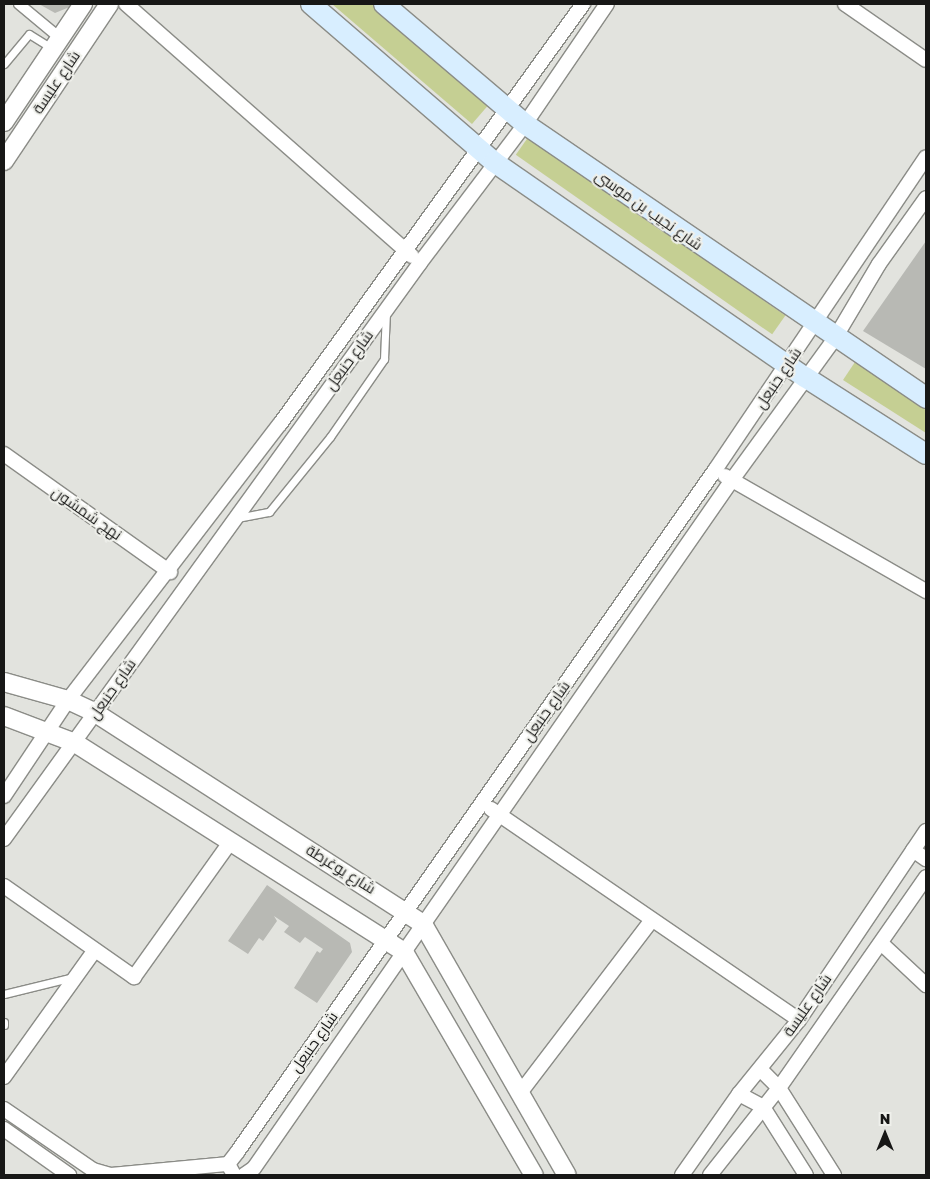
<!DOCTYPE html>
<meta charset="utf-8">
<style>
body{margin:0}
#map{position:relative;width:930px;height:1179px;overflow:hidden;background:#e2e3de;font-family:"Golos Text",Cairo,sans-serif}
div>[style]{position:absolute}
.green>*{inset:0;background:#c5cf93;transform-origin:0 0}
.building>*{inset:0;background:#b8b9b4}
.roads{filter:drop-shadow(1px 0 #8b8c87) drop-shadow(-1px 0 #8b8c87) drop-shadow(0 1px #8b8c87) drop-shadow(0 -1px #8b8c87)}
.service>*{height:7px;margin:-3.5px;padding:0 3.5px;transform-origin:3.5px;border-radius:3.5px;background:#fff}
.pedestrian>*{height:10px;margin:-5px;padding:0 5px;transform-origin:5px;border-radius:5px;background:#fff}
.minor>*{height:14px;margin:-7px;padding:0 7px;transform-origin:7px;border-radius:7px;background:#fff}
.tertiary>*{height:18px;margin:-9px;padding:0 9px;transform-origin:9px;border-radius:9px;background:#fff}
.secondary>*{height:20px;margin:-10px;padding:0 10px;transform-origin:10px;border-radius:10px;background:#d8eeff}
span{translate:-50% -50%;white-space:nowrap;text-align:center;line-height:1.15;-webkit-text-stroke:4px #eff0eb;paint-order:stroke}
.street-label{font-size:15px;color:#171716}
.frame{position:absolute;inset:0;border:5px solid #171716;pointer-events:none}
.north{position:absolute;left:860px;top:1109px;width:50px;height:50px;-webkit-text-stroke:4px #eff0eb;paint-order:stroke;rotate:0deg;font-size:14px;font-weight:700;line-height:20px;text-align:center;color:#171716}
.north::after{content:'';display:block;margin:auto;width:18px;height:22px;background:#171716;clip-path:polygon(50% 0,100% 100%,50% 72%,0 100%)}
</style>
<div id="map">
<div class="green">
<div style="clip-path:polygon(332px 4px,376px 4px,491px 102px,472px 124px)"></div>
<div style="left:529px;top:136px;width:313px;height:23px;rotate:35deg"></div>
<div style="clip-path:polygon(855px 362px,926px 410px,926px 433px,843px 380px)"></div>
</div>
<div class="building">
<div style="clip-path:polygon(39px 4px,77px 4px,55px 13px)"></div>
<div style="clip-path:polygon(926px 241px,926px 369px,863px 331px)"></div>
<div style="clip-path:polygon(267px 885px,350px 943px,352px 952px,317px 1003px,294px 988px,317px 951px,320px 953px,323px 949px,305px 937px,300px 943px,284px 932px,289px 926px,274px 916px,277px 921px,263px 941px,259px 938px,248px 954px,228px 941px)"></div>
</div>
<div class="roads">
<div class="service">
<div style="left:4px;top:64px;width:39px;rotate:-50deg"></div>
<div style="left:29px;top:34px;width:28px;rotate:32deg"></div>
<div style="left:237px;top:518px;width:33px;rotate:-11deg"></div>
<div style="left:269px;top:512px;width:97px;rotate:-50.9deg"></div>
<div style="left:330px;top:437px;width:95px;rotate:-55.3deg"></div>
<div style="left:384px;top:359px;width:47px;rotate:-87.6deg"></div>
<div style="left:4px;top:994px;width:72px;rotate:-13.7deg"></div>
<div style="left:4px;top:1022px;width:3px;rotate:90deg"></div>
</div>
<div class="pedestrian">
<div style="left:19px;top:4px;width:53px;rotate:39.7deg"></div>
</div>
<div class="minor">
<div style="left:126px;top:4px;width:381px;rotate:41.4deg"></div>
<div style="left:845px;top:4px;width:98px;rotate:34.7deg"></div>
<div style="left:4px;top:454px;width:204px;rotate:35.4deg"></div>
<div style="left:725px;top:476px;width:232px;rotate:29.8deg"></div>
<div style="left:4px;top:796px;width:115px;rotate:-56.3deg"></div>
<div style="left:68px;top:700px;width:348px;rotate:-52.5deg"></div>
<div style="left:280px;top:424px;width:518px;rotate:-54.19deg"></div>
<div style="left:491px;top:809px;width:373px;rotate:34.4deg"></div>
<div style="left:4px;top:839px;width:711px;rotate:-54.16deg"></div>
<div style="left:420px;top:263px;width:174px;rotate:-52.9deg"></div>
<div style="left:525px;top:124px;width:145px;rotate:-55.7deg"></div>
<div style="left:913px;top:850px;width:16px;rotate:35deg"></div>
<div style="left:4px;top:886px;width:159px;rotate:35deg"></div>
<div style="left:134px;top:977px;width:167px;rotate:-54.5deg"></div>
<div style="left:881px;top:943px;width:62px;rotate:43deg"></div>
<div style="left:760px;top:1069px;width:27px;rotate:45deg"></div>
<div style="left:779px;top:1088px;width:103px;rotate:57.7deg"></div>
<div style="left:4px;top:1077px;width:156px;rotate:-54.4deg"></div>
<div style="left:520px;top:1093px;width:216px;rotate:-52.7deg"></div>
<div style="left:739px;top:1094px;width:27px;rotate:28deg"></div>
<div style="left:763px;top:1107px;width:80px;rotate:57.7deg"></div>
<div style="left:4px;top:1109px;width:108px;rotate:34.4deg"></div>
<div style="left:93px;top:1170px;width:19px;rotate:16deg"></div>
<div style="left:4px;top:1129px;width:80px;rotate:35.3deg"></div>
<div style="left:228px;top:1164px;width:13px;rotate:61deg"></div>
<div style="left:111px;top:1175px;width:118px;rotate:-5.4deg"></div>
<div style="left:228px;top:1164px;width:16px;rotate:-52deg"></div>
<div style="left:238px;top:1151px;width:831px;rotate:-54.99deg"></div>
<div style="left:715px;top:470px;width:377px;rotate:-56deg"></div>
<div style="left:244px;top:1175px;width:12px;rotate:-35deg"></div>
<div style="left:254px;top:1168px;width:838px;rotate:-55.21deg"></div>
<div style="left:732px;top:480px;width:175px;rotate:-54deg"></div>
<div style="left:835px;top:338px;width:86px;rotate:-59.3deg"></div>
<div style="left:879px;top:264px;width:81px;rotate:-54.5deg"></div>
<div style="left:682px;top:1175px;width:99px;rotate:-54.9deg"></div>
<div style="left:739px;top:1094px;width:95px;rotate:-51deg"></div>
<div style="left:799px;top:1020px;width:228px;rotate:-56.1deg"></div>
<div style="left:710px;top:1175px;width:111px;rotate:-51.6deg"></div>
<div style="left:779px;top:1088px;width:257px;rotate:-55.1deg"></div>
</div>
<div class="tertiary">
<div style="left:4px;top:122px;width:142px;rotate:-56.2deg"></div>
<div style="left:4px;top:161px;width:189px;rotate:-56.2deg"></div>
<div style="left:4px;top:682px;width:66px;rotate:15.7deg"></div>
<div style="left:68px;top:700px;width:29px;rotate:25deg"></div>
<div style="left:94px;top:712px;width:391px;rotate:32.8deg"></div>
<div style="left:423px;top:924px;width:289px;rotate:60.2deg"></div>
<div style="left:4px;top:716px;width:76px;rotate:20.8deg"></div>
<div style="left:75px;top:743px;width:390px;rotate:32.4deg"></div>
<div style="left:404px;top:952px;width:258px;rotate:59.8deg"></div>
</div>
<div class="secondary">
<div style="left:311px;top:4px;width:242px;rotate:40.8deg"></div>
<div style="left:494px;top:162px;width:378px;rotate:34.7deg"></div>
<div style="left:805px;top:377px;width:143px;rotate:32.5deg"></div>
<div style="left:384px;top:4px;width:185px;rotate:40.4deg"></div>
<div style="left:525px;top:124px;width:486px;rotate:34.3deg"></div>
</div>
</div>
<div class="street-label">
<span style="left:56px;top:82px;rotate:-56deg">شارع عليسة</span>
<span style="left:649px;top:210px;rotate:35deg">شارع نجيب بن موسى</span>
<span style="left:349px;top:360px;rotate:-54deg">شارع حنبعل</span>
<span style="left:778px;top:378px;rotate:-56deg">شارع حنبعل</span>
<span style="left:87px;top:513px;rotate:35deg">نهج شمشون</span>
<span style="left:112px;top:689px;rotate:-55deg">شارع حنبعل</span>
<span style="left:546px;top:711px;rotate:-55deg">شارع حنبعل</span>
<span style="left:341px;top:869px;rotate:32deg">شارع يوغرطة</span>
<span style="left:807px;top:1005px;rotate:-55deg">شارع عليسة</span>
<span style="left:314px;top:1042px;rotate:-55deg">شارع حنبعل</span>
</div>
<div class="frame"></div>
<div class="north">N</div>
</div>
